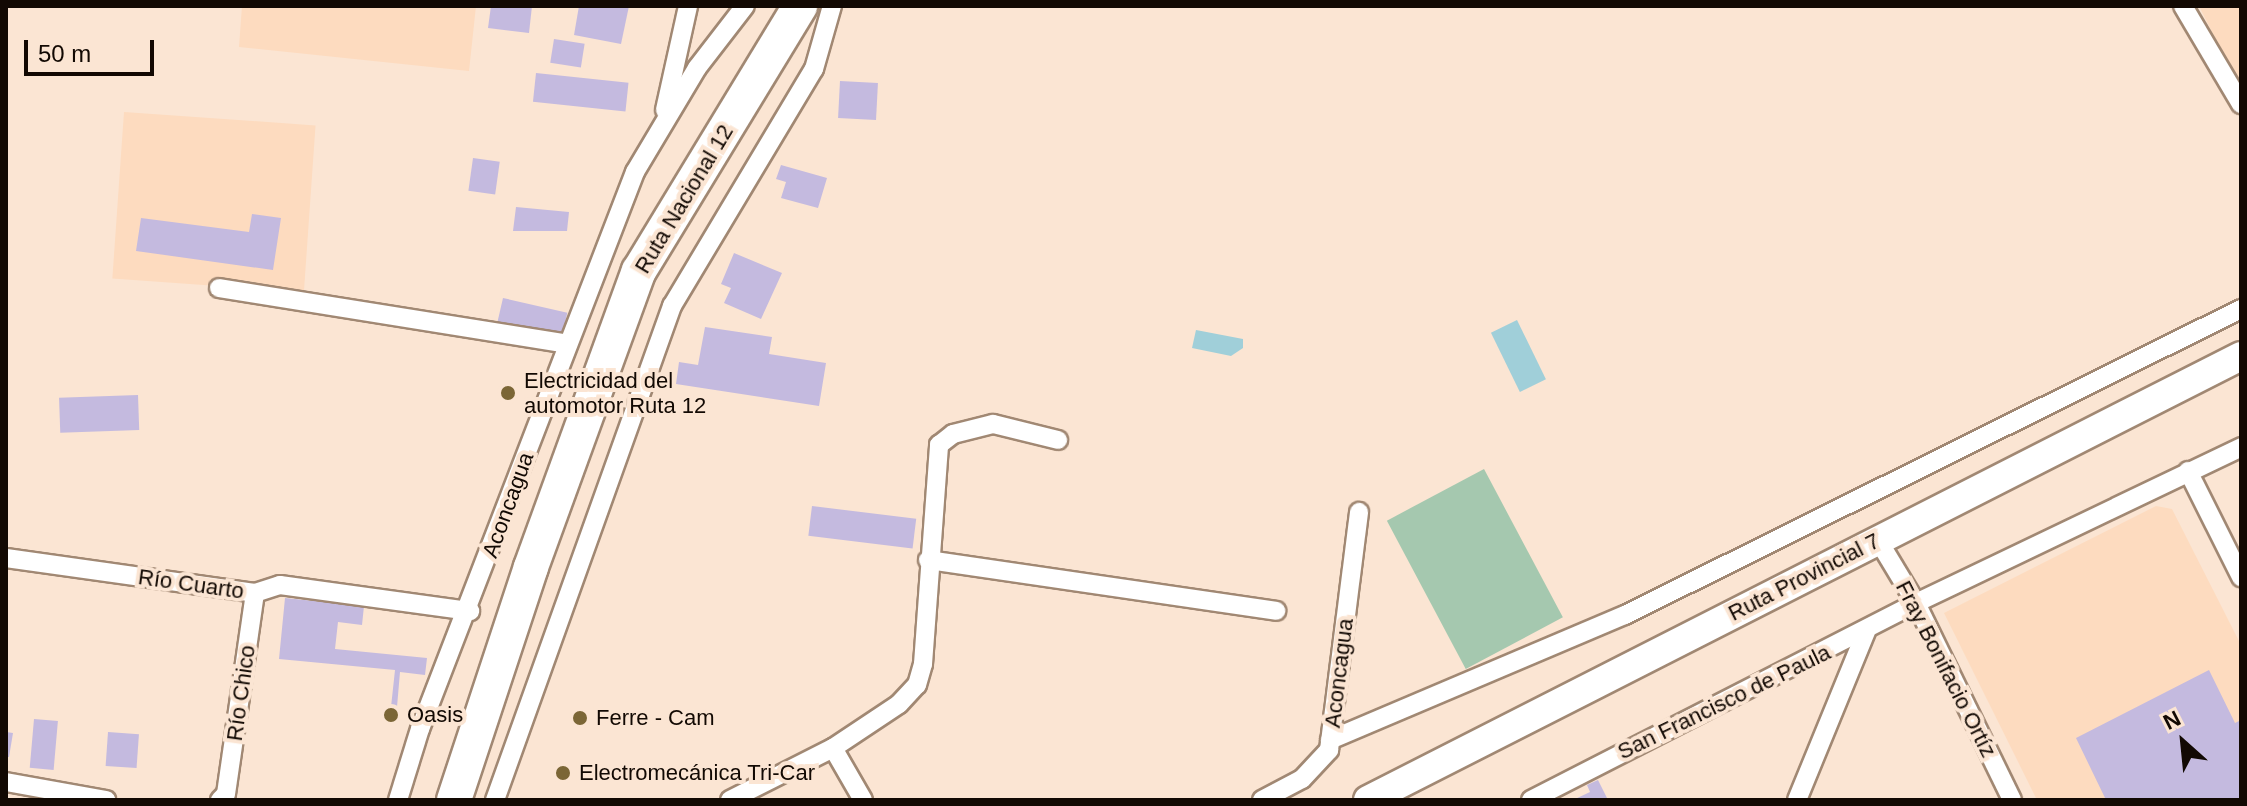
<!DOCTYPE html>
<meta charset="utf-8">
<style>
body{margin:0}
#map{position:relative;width:2247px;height:806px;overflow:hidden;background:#fbe5d3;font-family:Helvetica,sans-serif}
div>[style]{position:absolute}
.built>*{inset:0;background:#fddbbf;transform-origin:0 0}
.green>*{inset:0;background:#a5c8af;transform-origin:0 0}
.water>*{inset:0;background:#a0cfd9;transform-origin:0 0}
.building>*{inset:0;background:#c4badf;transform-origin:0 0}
.roads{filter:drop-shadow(2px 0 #a18873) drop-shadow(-2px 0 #a18873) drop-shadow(0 2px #a18873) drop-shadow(0 -2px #a18873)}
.street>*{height:18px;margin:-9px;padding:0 9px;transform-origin:9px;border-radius:9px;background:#fff}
.primary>*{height:28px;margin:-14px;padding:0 14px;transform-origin:14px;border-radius:14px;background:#fff}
.highway>*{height:34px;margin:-17px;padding:0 17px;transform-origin:17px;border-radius:17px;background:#fff}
.dots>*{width:22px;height:22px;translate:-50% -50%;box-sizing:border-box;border:4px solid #fbe5d3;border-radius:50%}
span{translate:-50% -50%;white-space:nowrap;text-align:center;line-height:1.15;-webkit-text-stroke:8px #fbe5d3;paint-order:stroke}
.street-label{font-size:22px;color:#120903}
.poi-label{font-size:22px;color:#120903}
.left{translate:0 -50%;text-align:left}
.frame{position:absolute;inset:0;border:8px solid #120903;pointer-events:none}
.north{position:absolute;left:2143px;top:702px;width:80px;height:80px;-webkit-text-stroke:6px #fbe5d3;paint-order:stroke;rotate:333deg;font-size:22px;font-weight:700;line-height:32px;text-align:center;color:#120903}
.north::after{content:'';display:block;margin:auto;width:28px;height:36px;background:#120903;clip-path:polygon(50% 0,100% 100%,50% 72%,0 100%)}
.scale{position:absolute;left:24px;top:40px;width:130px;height:36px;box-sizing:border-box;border:4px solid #120903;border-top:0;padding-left:10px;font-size:24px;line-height:28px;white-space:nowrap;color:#120903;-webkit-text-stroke:6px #fbe5d3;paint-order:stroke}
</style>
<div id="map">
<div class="built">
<div style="clip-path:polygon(242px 6px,476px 6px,469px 71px,239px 47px)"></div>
<div style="clip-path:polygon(2199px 6px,2241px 6px,2241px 87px,2215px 38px)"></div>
<div style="left:124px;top:112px;width:192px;height:167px;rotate:4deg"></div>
<div style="clip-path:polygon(2156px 506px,2172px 509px,2241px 645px,2241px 800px,2037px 800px,1944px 613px)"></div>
</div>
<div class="green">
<div style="left:1484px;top:469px;width:168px;height:110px;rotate:62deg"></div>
</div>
<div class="water">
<div style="left:1517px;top:320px;width:66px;height:29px;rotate:64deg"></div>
<div style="clip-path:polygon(1196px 330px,1243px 339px,1243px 348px,1231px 356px,1192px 348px)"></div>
</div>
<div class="building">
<div style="clip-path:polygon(491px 6px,532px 6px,529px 33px,488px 28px)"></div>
<div style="clip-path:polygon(579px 6px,629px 6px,621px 44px,574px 35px)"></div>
<div style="left:554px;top:39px;width:31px;height:24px;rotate:9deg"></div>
<div style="left:536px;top:73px;width:93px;height:29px;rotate:6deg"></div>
<div style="left:840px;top:81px;width:38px;height:37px;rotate:3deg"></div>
<div style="left:473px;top:158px;width:27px;height:33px;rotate:8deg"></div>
<div style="clip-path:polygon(781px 165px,827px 178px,818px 208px,781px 198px,786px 182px,776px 179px)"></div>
<div style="clip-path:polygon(516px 207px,569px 212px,567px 231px,513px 231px)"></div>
<div style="clip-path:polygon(252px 214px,281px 218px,273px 270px,136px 251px,141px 218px,249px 232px)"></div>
<div style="clip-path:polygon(734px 253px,782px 273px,761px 319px,724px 303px,731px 288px,721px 284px)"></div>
<div style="left:503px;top:298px;width:66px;height:30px;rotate:13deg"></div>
<div style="clip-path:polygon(705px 327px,772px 337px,769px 354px,826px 363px,819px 406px,676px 384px,679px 362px,698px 365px)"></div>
<div style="left:138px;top:395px;width:35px;height:79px;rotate:88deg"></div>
<div style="left:812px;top:506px;width:105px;height:30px;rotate:7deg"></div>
<div style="clip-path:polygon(285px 598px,364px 606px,362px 625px,338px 622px,335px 649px,427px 658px,425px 675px,400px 672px,397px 707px,391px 707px,395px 670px,279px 659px)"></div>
<div style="clip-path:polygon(2209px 670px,2235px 723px,2241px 720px,2241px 800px,2106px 800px,2076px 738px)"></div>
<div style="left:34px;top:719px;width:24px;height:49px;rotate:5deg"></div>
<div style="clip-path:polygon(6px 732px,13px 733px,9px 757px,6px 757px)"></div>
<div style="left:108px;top:732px;width:31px;height:34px;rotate:4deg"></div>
<div style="clip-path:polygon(1598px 780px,1608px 800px,1573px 800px,1590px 792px,1587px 785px)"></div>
</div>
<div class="roads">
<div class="street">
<div style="left:2183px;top:6px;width:114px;rotate:59.4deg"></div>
<div style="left:665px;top:110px;width:107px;rotate:-77.5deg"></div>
<div style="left:219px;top:288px;width:353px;rotate:9.1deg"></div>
<div style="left:2188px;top:471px;width:119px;rotate:63.4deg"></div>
<div style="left:1878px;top:540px;width:74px;rotate:58.9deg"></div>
<div style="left:1916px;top:603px;width:219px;rotate:64deg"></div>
<div style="left:6px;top:558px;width:251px;rotate:8deg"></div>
<div style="left:255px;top:593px;width:26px;rotate:-18deg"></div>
<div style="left:280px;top:585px;width:192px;rotate:7.8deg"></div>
<div style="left:928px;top:560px;width:352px;rotate:8.3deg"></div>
<div style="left:1330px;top:740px;width:320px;rotate:-23deg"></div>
<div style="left:1625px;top:615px;width:688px;rotate:-26.42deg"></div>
<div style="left:833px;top:748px;width:60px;rotate:60deg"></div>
<div style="left:6px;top:782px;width:102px;rotate:10.2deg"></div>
<div style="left:220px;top:800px;width:8px;rotate:-45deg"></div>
<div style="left:226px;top:794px;width:203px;rotate:-81.8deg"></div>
<div style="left:398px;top:800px;width:74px;rotate:-72.8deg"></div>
<div style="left:420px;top:729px;width:597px;rotate:-68.89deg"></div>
<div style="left:635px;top:172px;width:121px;rotate:-59.2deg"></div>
<div style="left:697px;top:68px;width:78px;rotate:-52.3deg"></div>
<div style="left:495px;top:800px;width:525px;rotate:-70.29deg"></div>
<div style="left:672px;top:306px;width:276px;rotate:-59.1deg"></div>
<div style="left:814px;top:69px;width:66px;rotate:-74.1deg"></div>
<div style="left:730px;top:800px;width:115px;rotate:-26.8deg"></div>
<div style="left:833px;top:748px;width:79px;rotate:-33.7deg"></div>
<div style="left:899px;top:704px;width:26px;rotate:-47deg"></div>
<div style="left:917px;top:685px;width:22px;rotate:-74deg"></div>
<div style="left:923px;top:664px;width:220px;rotate:-85.8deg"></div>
<div style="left:939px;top:445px;width:18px;rotate:-38deg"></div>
<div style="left:953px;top:434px;width:41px;rotate:-14deg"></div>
<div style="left:993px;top:424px;width:67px;rotate:13.8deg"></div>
<div style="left:1262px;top:800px;width:45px;rotate:-27.7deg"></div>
<div style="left:1302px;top:779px;width:40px;rotate:-47deg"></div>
<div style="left:1329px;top:750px;width:240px;rotate:-82.8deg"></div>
<div style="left:1531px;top:800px;width:432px;rotate:-27.1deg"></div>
<div style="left:1916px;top:603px;width:361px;rotate:-25.6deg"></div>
<div style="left:1797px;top:800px;width:182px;rotate:-67.7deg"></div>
</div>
<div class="primary">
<div style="left:1368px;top:800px;width:979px;rotate:-26.96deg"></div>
</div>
<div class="highway">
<div style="left:454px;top:800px;width:245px;rotate:-71.7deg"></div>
<div style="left:531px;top:567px;width:315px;rotate:-70deg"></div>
<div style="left:639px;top:271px;width:310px;rotate:-58.7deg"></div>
</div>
</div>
<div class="dots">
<div style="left:508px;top:393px;background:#7b6636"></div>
<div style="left:391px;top:715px;background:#7b6636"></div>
<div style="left:580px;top:718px;background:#7b6636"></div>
<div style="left:563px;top:773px;background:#7b6636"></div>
</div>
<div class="street-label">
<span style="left:684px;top:199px;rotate:-59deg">Ruta Nacional 12</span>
<span style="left:508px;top:505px;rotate:-70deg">Aconcagua</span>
<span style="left:1804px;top:577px;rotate:-27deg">Ruta Provincial 7</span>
<span style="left:191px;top:584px;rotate:8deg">Río Cuarto</span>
<span style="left:1946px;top:669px;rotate:63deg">Fray Bonifacio Ortíz</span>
<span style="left:1339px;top:673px;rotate:-83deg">Aconcagua</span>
<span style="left:241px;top:693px;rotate:-82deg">Río Chico</span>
<span style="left:1724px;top:702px;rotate:-26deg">San Francisco de Paula</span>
</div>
<div class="poi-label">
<span class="left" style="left:524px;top:393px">Electricidad del<br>automotor Ruta 12</span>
<span class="left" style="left:407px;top:715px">Oasis</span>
<span class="left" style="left:596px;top:718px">Ferre - Cam</span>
<span class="left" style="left:579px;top:773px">Electromecánica Tri-Car</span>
</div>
<div class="frame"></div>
<div class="north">N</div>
<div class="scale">50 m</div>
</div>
